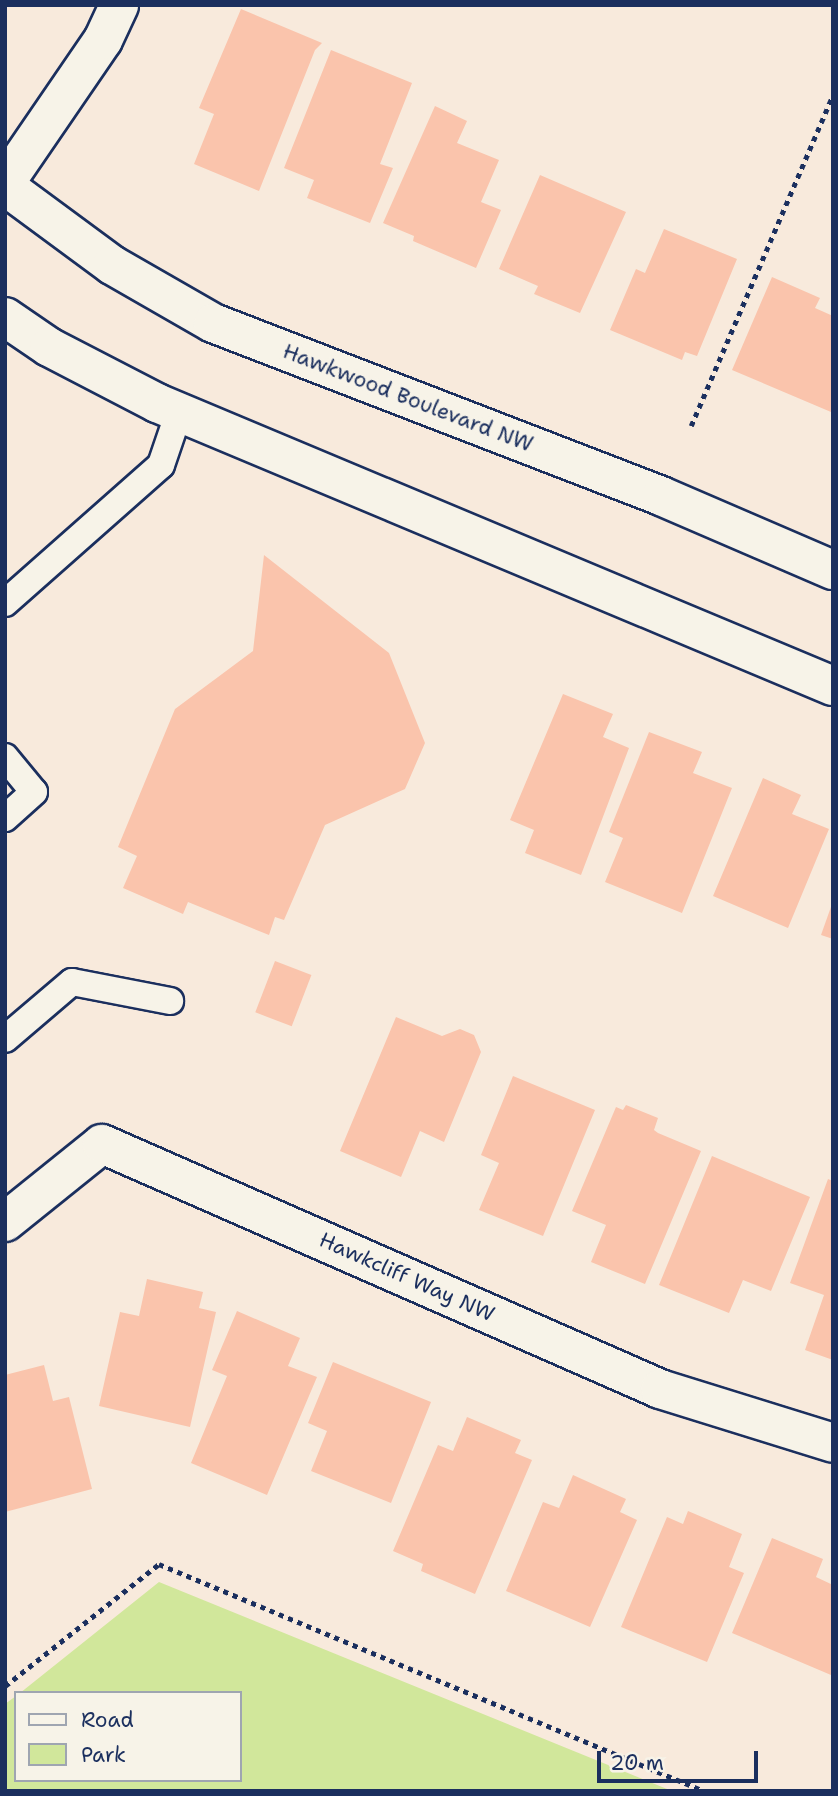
<!DOCTYPE html>
<style>
body{margin:0}
#map{position:relative;width:838px;height:1796px;overflow:hidden;background:#f8eadc;font-family:"Shantell Sans",sans-serif}
div>[style]{position:absolute}
.green>*{inset:0;background:#d1e79b}
.building>*{inset:0;background:#fac4ac;transform-origin:0 0}
.path>*{height:4.5px;margin-top:-2.25px;transform-origin:0;background:repeating-linear-gradient(90deg,#1b2f5e 0 5px,transparent 0 10px)}
.roads{filter:drop-shadow(2px 0 #1b2f5e) drop-shadow(-2px 0 #1b2f5e) drop-shadow(0 2px #1b2f5e) drop-shadow(0 -2px #1b2f5e)}
.service>*{height:26px;margin:-13px;padding:0 13px;transform-origin:13px;border-radius:13px;background:#f7f3e8}
.minor>*{height:38px;margin:-19px;padding:0 19px;transform-origin:19px;border-radius:19px;background:#f7f3e8}
.tertiary>*{height:38px;margin:-19px;padding:0 19px;transform-origin:19px;border-radius:19px;background:#f7f3e8}
span{translate:-50% -50%;white-space:nowrap;text-align:center;line-height:1.15;-webkit-text-stroke:7px #f7f3e8;paint-order:stroke}
.street-label{font-size:21px;color:#1b2f5e}
.frame{position:absolute;inset:0;border:7px solid #1b2f5e;pointer-events:none}
.legend{position:absolute;left:14px;top:1691px;width:228px;height:91px;box-sizing:border-box;background:#f7f3e8;border:2px solid #9fa5b1;margin:0;padding:9px 12px;list-style:none;font-size:21px;color:#1b2f5e}
.legend li{display:flex;align-items:center;gap:14px;height:35px}
.legend b{width:35px;border:2px solid #9fa5b1}
.scale{position:absolute;left:597px;top:1751px;width:161px;height:32px;box-sizing:border-box;border:4px solid #1b2f5e;border-top:0;padding-left:9px;font-size:21px;line-height:24px;white-space:nowrap;color:#1b2f5e;-webkit-text-stroke:5px #f7f3e8;paint-order:stroke}
</style>
<div id="map">
<div class="green">
<div style="clip-path:polygon(159px 1582px,672px 1791px,5px 1791px,5px 1704px,16px 1696px,16px 1780px,240px 1780px,240px 1693px,20px 1693px)"></div>
</div>
<div class="building">
<div style="clip-path:polygon(241px 9px,322px 43px,315px 50px,259px 191px,194px 164px,214px 114px,199px 108px)"></div>
<div style="clip-path:polygon(331px 50px,412px 83px,380px 164px,393px 168px,370px 223px,307px 198px,314px 180px,284px 168px)"></div>
<div style="clip-path:polygon(435px 106px,467px 121px,457px 143px,499px 160px,481px 202px,501px 210px,476px 268px,413px 241px,414px 236px,383px 223px)"></div>
<div style="clip-path:polygon(540px 175px,626px 212px,580px 313px,534px 294px,538px 286px,499px 269px)"></div>
<div style="clip-path:polygon(664px 229px,737px 259px,697px 356px,685px 352px,682px 360px,610px 330px,636px 269px,645px 273px)"></div>
<div style="clip-path:polygon(772px 277px,820px 298px,815px 308px,833px 316px,831px 412px,732px 370px)"></div>
<div style="clip-path:polygon(264px 555px,389px 653px,425px 743px,405px 789px,325px 825px,284px 920px,275px 917px,269px 935px,188px 902px,183px 914px,123px 888px,137px 856px,118px 847px,175px 709px,253px 651px)"></div>
<div style="clip-path:polygon(563px 694px,613px 714px,603px 737px,629px 748px,581px 875px,525px 853px,534px 830px,510px 820px)"></div>
<div style="clip-path:polygon(649px 732px,702px 752px,693px 773px,732px 788px,682px 913px,605px 882px,623px 838px,609px 832px)"></div>
<div style="clip-path:polygon(763px 778px,801px 795px,792px 814px,829px 829px,788px 928px,713px 896px)"></div>
<div style="clip-path:polygon(832px 904px,833px 904px,833px 939px,821px 935px)"></div>
<div style="left:275px;top:961px;width:39px;height:55px;rotate:21deg"></div>
<div style="clip-path:polygon(396px 1017px,442px 1036px,460px 1029px,474px 1035px,481px 1052px,444px 1142px,420px 1131px,401px 1177px,340px 1151px)"></div>
<div style="clip-path:polygon(513px 1076px,595px 1110px,543px 1236px,479px 1210px,499px 1163px,481px 1155px)"></div>
<div style="clip-path:polygon(626px 1105px,658px 1118px,654px 1130px,658px 1133px,701px 1151px,645px 1284px,591px 1262px,606px 1225px,572px 1211px,616px 1107px,623px 1110px)"></div>
<div style="clip-path:polygon(712px 1156px,810px 1197px,771px 1291px,743px 1280px,729px 1313px,659px 1285px)"></div>
<div style="clip-path:polygon(828px 1179px,833px 1181px,833px 1360px,805px 1350px,824px 1295px,790px 1283px)"></div>
<div style="clip-path:polygon(147px 1279px,203px 1292px,199px 1308px,216px 1312px,190px 1427px,99px 1406px,120px 1312px,139px 1316px)"></div>
<div style="clip-path:polygon(237px 1311px,300px 1338px,288px 1366px,317px 1377px,267px 1495px,191px 1463px,227px 1376px,212px 1370px)"></div>
<div style="clip-path:polygon(333px 1362px,431px 1402px,391px 1503px,311px 1471px,327px 1431px,308px 1423px)"></div>
<div style="clip-path:polygon(44px 1365px,53px 1401px,69px 1397px,92px 1489px,5px 1512px,5px 1375px)"></div>
<div style="clip-path:polygon(467px 1417px,521px 1440px,515px 1453px,532px 1460px,475px 1594px,421px 1571px,423px 1564px,393px 1551px,438px 1445px,453px 1451px)"></div>
<div style="clip-path:polygon(573px 1475px,626px 1499px,620px 1512px,637px 1520px,590px 1627px,506px 1591px,543px 1502px,559px 1508px)"></div>
<div style="clip-path:polygon(688px 1511px,742px 1534px,729px 1567px,744px 1573px,707px 1662px,621px 1627px,667px 1517px,683px 1524px)"></div>
<div style="clip-path:polygon(772px 1538px,823px 1559px,816px 1577px,833px 1585px,831px 1675px,732px 1633px)"></div>
</div>
<div class="path">
<div style="left:691px;top:426px;width:361px;rotate:-66.8deg"></div>
<div style="left:5px;top:1686px;width:196px;rotate:-38.4deg"></div>
<div style="left:159px;top:1564px;width:590px;rotate:22.61deg"></div>
</div>
<div class="roads">
<div class="service">
<div style="left:5px;top:603px;width:208px;rotate:-41.5deg"></div>
<div style="left:161px;top:465px;width:56px;rotate:-71.2deg"></div>
<div style="left:5px;top:757px;width:45px;rotate:50.4deg"></div>
<div style="left:34px;top:792px;width:39px;rotate:138deg"></div>
<div style="left:5px;top:1039px;width:88px;rotate:-40.4deg"></div>
<div style="left:72px;top:982px;width:100px;rotate:11deg"></div>
</div>
<div class="minor">
<div style="left:5px;top:1222px;width:124px;rotate:-38.8deg"></div>
<div style="left:102px;top:1144px;width:609px;rotate:23.7deg"></div>
<div style="left:660px;top:1389px;width:181px;rotate:17.3deg"></div>
</div>
<div class="tertiary">
<div style="left:5px;top:183px;width:173px;rotate:-55.6deg"></div>
<div style="left:103px;top:40px;width:38px;rotate:-65deg"></div>
<div style="left:5px;top:186px;width:133px;rotate:36.4deg"></div>
<div style="left:112px;top:265px;width:116px;rotate:29.9deg"></div>
<div style="left:213px;top:323px;width:480px;rotate:21.1deg"></div>
<div style="left:661px;top:496px;width:187px;rotate:23.3deg"></div>
<div style="left:5px;top:317px;width:53px;rotate:34.3deg"></div>
<div style="left:49px;top:347px;width:122px;rotate:27.4deg"></div>
<div style="left:157px;top:403px;width:733px;rotate:22.72deg"></div>
</div>
</div>
<div class="street-label">
<span style="left:408px;top:398px;rotate:21deg">Hawkwood Boulevard NW</span>
<span style="left:407px;top:1277px;rotate:24deg">Hawkcliff Way NW</span>
</div>
<div class="frame"></div>
<ul class="legend">
<li><b style="height:9px;background:#f7f3e8"></b>Road</li>
<li><b style="height:19px;background:#d1e79b"></b>Park</li>
</ul>
<div class="scale">20 m</div>
</div>
